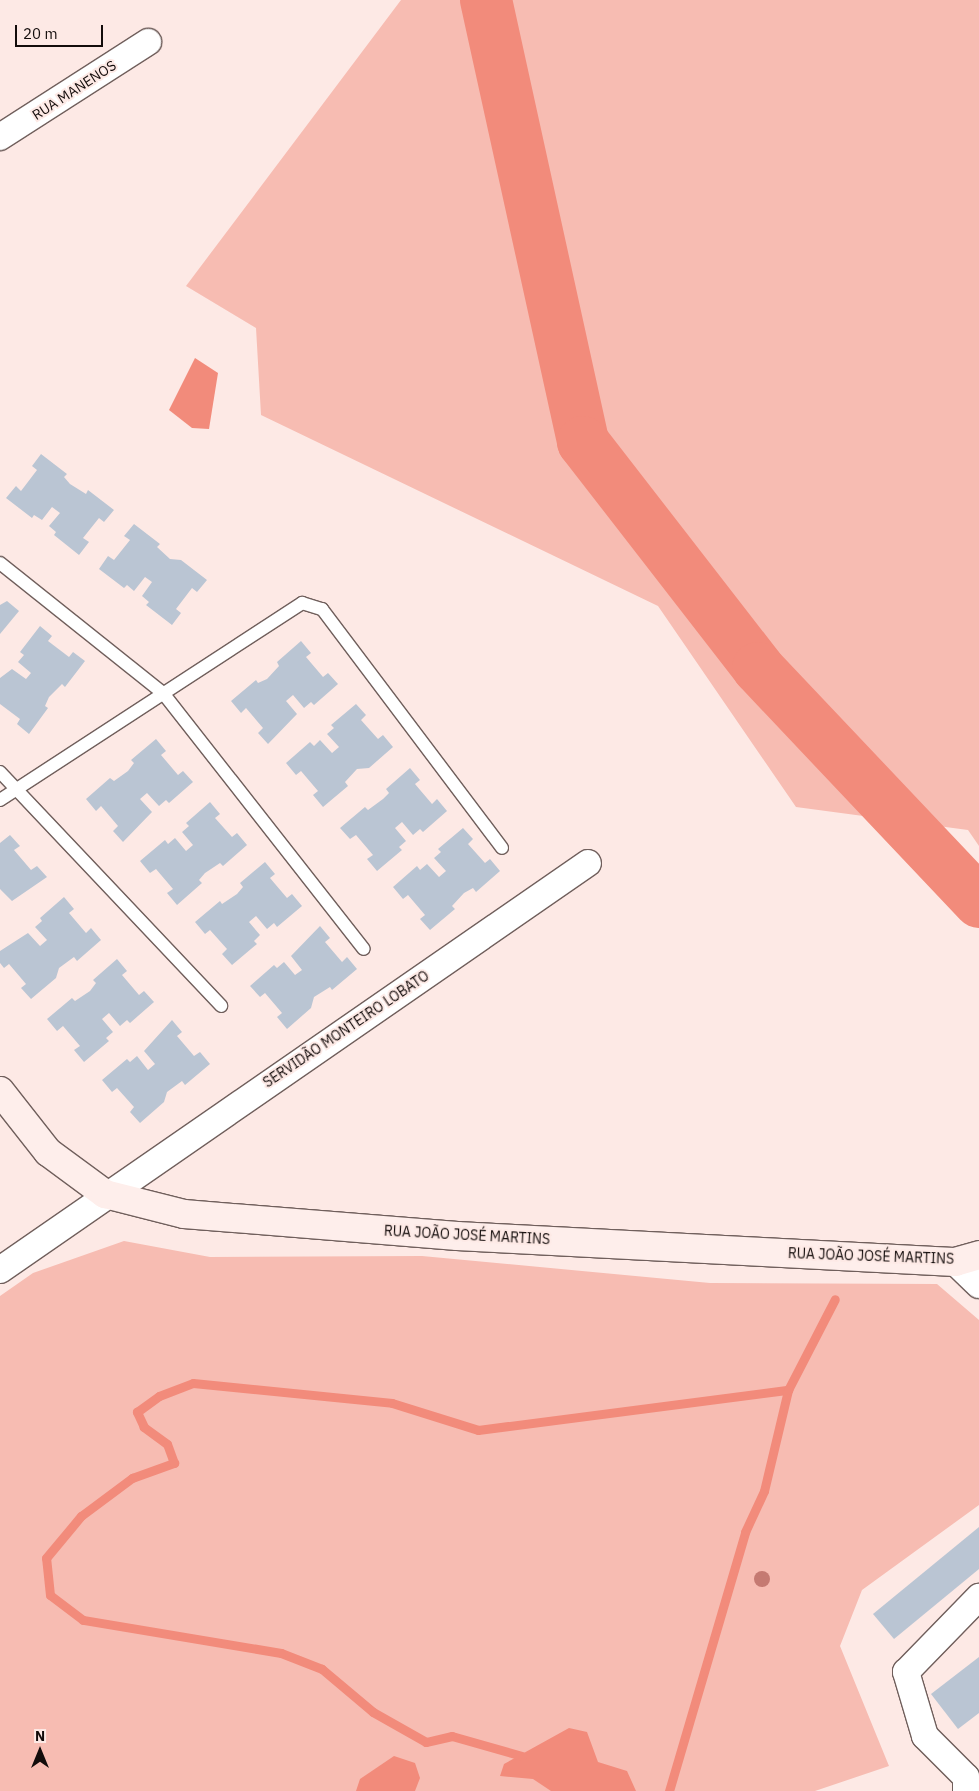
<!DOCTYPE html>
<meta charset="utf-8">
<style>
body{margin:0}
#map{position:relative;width:979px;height:1791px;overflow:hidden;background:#fde9e5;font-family:"IBM Plex Sans",sans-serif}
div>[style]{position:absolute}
.green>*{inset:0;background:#f7bcb2}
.water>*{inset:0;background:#f28b7b}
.stream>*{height:9px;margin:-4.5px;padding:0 4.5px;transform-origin:4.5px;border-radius:4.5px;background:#f28b7b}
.river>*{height:52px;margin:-26px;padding:0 26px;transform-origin:26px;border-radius:26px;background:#f28b7b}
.building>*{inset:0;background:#bac5d3}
.roads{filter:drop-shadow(1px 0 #705f5c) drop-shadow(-1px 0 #705f5c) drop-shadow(0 1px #705f5c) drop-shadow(0 -1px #705f5c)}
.lane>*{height:12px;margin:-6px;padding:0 6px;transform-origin:6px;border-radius:6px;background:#fff}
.street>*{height:26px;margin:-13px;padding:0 13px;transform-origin:13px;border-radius:13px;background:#fff}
.secondary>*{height:28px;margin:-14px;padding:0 14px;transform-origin:14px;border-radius:14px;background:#feeeeb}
.trees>*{width:16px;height:16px;margin:-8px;border-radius:50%;background:#c57a72}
span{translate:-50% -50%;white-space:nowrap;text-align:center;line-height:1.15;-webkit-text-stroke:4px #fde9e5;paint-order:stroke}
.street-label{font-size:14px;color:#130c0b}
.north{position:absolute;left:15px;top:1726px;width:50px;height:50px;-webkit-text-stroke:4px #fde9e5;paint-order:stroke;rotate:0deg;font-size:14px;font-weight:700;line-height:20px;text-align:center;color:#130c0b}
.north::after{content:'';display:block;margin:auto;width:18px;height:22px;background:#130c0b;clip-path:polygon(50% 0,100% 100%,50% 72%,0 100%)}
.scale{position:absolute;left:15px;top:25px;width:88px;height:22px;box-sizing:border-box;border:2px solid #130c0b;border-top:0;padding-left:6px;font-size:15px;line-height:18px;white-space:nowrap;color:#130c0b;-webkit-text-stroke:4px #fde9e5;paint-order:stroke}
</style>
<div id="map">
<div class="green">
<div style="clip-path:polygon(401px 0,979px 0,979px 846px,968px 830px,796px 807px,658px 606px,261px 415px,256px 328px,186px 286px)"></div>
<div style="clip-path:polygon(124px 1241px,210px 1257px,422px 1256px,710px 1283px,937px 1284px,979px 1320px,979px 1505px,862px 1590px,840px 1646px,889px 1766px,815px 1791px,0 1791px,0 1296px,33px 1273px)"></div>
</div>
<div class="water">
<div style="clip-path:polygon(195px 358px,218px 373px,209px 429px,192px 428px,169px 410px)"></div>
<div style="clip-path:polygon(569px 1728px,587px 1732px,598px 1762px,627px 1771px,636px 1791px,551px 1791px,533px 1779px,500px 1776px,504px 1764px)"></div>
<div style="clip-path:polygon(394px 1756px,415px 1763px,420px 1778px,415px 1791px,356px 1791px,360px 1779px)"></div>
</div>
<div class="stream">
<div style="left:522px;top:1756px;width:73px;rotate:-164.1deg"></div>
<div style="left:452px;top:1736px;width:27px;rotate:167deg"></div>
<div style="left:426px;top:1742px;width:61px;rotate:-150.5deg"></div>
<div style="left:373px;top:1712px;width:67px;rotate:-139.9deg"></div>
<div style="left:322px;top:1669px;width:44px;rotate:-158.7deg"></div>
<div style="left:281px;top:1653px;width:201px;rotate:-170.5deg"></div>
<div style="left:83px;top:1620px;width:41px;rotate:-142.9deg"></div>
<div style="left:50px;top:1595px;width:37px;rotate:-96deg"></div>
<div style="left:46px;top:1558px;width:55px;rotate:-50.2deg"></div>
<div style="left:81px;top:1516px;width:64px;rotate:-36.7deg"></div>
<div style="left:132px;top:1478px;width:45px;rotate:-19.7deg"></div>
<div style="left:174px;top:1463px;width:20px;rotate:-110deg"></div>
<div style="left:167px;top:1444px;width:29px;rotate:-144deg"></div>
<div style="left:144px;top:1427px;width:17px;rotate:-115deg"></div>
<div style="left:137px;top:1412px;width:27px;rotate:-36deg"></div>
<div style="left:159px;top:1396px;width:36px;rotate:-21deg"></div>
<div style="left:193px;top:1383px;width:200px;rotate:5.7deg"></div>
<div style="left:392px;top:1403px;width:90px;rotate:17.4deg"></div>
<div style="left:478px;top:1430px;width:313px;rotate:-7.4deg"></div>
<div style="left:669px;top:1791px;width:270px;rotate:-73.6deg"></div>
<div style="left:745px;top:1532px;width:45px;rotate:-65.1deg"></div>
<div style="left:764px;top:1491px;width:104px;rotate:-76.6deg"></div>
<div style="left:788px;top:1390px;width:102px;rotate:-62.7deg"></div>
</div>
<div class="river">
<div style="left:486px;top:0;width:453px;rotate:77.6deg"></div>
<div style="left:583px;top:442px;width:286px;rotate:52.2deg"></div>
<div style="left:758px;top:668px;width:322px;rotate:46.6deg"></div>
</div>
<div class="building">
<div style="clip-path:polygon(41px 454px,67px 474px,64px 477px,70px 484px,86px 494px,88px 490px,114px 510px,104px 522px,99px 518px,83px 538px,89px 542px,79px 555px,54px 535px,56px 532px,49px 526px,60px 513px,52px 507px,42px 520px,34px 515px,32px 518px,6px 498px,16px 486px,21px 491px,37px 470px,32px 466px)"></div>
<div style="clip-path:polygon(134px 524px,160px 544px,157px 547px,170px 559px,181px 560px,207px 580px,197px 592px,192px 588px,176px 609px,181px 613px,172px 625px,146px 605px,149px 602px,142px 596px,152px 582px,145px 577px,134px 591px,127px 585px,124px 588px,99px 569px,108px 556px,114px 560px,130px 540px,124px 536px)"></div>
<div style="clip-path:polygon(7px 601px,19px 611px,0 634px,0 605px)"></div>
<div style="clip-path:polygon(40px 626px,52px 636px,48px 641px,69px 657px,73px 652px,85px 661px,65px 687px,62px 684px,49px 697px,45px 706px,48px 708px,29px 734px,17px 724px,20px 719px,0 704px,0 678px,12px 669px,26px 679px,31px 673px,18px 662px,24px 655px,20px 652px)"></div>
<div style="clip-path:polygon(301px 641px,311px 653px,306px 657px,323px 677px,328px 673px,338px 684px,314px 705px,311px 702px,304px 708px,293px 695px,286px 701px,297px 714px,268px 744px,258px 733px,263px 728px,246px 708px,241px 713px,231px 701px,256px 680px,258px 683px,267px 679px,279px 666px,277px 662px)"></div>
<div style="clip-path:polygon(356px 704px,366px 715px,361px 720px,378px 739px,383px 735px,393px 747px,369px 768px,357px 769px,345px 782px,348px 786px,323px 807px,313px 795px,318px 791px,301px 771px,296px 775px,286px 763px,310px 742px,314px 746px,320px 740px,332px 753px,339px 747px,327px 734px,334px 728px,331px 725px)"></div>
<div style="clip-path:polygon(156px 739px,166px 751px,161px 755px,178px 775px,183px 771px,193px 782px,169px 803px,166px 800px,159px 806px,147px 793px,140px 799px,152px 812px,123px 842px,113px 831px,118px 826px,101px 806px,96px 811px,86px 799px,110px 778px,114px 781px,128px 771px,134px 763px,131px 760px)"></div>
<div style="clip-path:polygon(410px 768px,420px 780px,415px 784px,432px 804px,437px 799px,447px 811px,423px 832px,420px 829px,413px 835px,402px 822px,395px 828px,406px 841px,399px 847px,402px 850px,377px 871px,367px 859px,373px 855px,356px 835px,350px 839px,340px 828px,365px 807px,368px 810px,383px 799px,389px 793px,386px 789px)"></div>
<div style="clip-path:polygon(210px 802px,220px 814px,215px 818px,232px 837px,237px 833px,247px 845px,223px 866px,220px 863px,205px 873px,199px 880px,202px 883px,177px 905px,167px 893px,173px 889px,156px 869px,150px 873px,140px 861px,165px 840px,168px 844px,175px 838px,186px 851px,193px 845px,182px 832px,189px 826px,186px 823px)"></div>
<div style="clip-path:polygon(463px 828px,473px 839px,468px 844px,485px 863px,490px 859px,500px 871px,476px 892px,473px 888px,464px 893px,452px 906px,455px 909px,430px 930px,420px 919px,425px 915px,408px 895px,403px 899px,393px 887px,417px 866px,420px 870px,427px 864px,439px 877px,446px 871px,434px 858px,441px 852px,438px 849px)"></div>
<div style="clip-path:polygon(10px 835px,20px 846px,14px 850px,31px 870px,37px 866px,47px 877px,12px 901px,0 889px,0 843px)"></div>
<div style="clip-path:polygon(265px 862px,275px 874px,270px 878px,287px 898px,292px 894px,302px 906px,277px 927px,274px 923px,267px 929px,256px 916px,249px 922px,260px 935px,254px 941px,257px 944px,232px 965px,222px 954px,227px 949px,210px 930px,205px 934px,195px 922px,220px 901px,222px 904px,237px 894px,243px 887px,240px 883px)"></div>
<div style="clip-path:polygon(64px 897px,74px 909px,69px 913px,86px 933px,91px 928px,101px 940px,77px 961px,74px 957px,59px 968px,56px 978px,31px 999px,21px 988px,26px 984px,9px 964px,4px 968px,0 963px,0 951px,28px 933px,40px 946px,47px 940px,35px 927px,42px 921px,40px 918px)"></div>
<div style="clip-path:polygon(320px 926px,330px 938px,325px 942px,342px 962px,347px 957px,357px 969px,332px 990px,330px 987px,314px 997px,311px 1008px,287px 1029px,277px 1017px,282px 1013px,265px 993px,260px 997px,250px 986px,274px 965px,277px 968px,284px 962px,295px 975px,302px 970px,291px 956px)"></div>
<div style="clip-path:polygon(117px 959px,127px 971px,122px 975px,139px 995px,144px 991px,154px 1002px,130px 1023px,127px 1020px,120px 1026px,109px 1013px,102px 1019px,113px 1032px,106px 1038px,109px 1041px,84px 1062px,74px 1050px,80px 1046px,63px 1026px,57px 1031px,47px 1019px,72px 998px,75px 1001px,90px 991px,96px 983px,93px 980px)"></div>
<div style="clip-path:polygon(172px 1020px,182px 1032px,177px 1036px,194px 1056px,200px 1052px,210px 1064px,185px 1085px,182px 1081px,167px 1092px,164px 1102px,140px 1123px,130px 1112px,134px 1107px,117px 1088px,112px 1092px,102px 1080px,127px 1059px,130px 1062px,137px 1056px,148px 1070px,155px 1064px,144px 1051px)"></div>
<div style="clip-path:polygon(979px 1527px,979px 1569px,894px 1639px,873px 1614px)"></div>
<div style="clip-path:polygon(979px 1657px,979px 1713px,958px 1729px,931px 1694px)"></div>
</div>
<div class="roads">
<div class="lane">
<div style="left:0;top:563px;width:208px;rotate:38.6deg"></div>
<div style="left:163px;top:693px;width:325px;rotate:51.9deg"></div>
<div style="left:0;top:772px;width:322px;rotate:46.6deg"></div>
<div style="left:0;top:800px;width:361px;rotate:-33.1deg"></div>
<div style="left:302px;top:603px;width:21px;rotate:17deg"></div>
<div style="left:322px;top:609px;width:299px;rotate:53deg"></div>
</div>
<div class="street">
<div style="left:0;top:137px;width:176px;rotate:-32.7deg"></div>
<div style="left:955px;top:1262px;width:33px;rotate:44deg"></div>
<div style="left:0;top:1270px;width:715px;rotate:-34.69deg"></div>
<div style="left:966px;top:1791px;width:14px;rotate:-90deg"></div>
<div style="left:966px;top:1777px;width:58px;rotate:-135deg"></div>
<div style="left:925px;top:1736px;width:67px;rotate:-106.5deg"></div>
<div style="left:906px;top:1672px;width:105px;rotate:-45.8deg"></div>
</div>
<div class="secondary">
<div style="left:0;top:1091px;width:78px;rotate:51.8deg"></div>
<div style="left:48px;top:1152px;width:71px;rotate:36.4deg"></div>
<div style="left:105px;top:1194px;width:81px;rotate:14.2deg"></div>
<div style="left:184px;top:1214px;width:274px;rotate:4.6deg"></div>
<div style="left:457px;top:1236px;width:499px;rotate:3deg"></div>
<div style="left:955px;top:1262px;width:25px;rotate:-16deg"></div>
</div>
</div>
<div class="trees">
<div style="left:762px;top:1579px"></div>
</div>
<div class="street-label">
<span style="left:74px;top:90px;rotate:-33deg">RUA MANENOS</span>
<span style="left:346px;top:1029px;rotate:-34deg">SERVIDÃO MONTEIRO LOBATO</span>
<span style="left:467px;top:1235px;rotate:3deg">RUA JOÃO JOSÉ MARTINS</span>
<span style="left:871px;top:1256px;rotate:2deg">RUA JOÃO JOSÉ MARTINS</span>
</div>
<div class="north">N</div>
<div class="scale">20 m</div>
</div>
